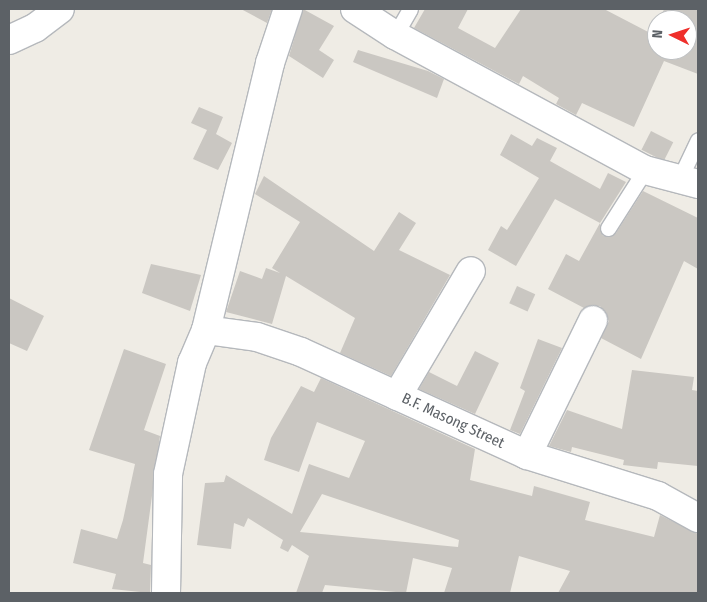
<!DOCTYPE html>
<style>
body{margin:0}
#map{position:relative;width:707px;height:602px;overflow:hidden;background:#efece5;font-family:"Fira Sans Condensed",sans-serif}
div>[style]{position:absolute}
.building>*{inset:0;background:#cac7c2;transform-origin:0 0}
.roads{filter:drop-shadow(1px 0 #b5b8bc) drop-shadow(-1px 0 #b5b8bc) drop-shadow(0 1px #b5b8bc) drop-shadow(0 -1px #b5b8bc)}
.lane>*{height:15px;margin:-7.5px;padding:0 7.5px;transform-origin:7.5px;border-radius:7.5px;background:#fff}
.street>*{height:28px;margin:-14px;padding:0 14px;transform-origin:14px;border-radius:14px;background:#fff}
span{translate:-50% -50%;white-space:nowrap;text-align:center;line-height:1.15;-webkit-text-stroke:5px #fff;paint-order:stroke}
.street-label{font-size:15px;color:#5c6166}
.frame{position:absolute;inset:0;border:10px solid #5c6166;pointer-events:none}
.north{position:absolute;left:647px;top:10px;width:50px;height:50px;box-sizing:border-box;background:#fff;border:1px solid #bec0c2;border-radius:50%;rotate:274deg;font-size:14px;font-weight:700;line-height:20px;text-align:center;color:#5c6166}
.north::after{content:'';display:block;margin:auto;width:18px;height:22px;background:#ef2f2b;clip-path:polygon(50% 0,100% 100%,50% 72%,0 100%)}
</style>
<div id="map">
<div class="building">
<div style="clip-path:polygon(241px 9px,272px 9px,267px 23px)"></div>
<div style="clip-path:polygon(303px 9px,334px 26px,319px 50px,334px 60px,323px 78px,289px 56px)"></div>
<div style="clip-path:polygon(425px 9px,468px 9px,458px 28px,495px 48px,521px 9px,604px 9px,654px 35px,657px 28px,657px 50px,687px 50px,687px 20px,660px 20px,664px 9px,698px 9px,698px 74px,664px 61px,634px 127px,582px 103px,576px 115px,556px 104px,559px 98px,523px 76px,519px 84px,414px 28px)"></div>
<div style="clip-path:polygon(358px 50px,428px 71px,444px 79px,437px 98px,353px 62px)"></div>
<div style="clip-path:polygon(199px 107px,223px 117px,216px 134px,232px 143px,218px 170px,193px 159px,207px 130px,191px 123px)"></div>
<div style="left:651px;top:131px;width:25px;height:21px;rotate:27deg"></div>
<div style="clip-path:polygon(511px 134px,532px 146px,537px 138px,557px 148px,550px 161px,600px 189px,608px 173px,626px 182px,600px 223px,603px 236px,616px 233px,643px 191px,698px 218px,698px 269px,684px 261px,641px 359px,601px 338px,609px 321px,600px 306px,584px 308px,548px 289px,566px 254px,579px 261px,600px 223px,555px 199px,516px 266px,488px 250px,501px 226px,507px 230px,539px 178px,500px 155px)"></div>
<div style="clip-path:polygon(264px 176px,374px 251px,399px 212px,416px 223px,399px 250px,450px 275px,391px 376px,340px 353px,355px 318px,286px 276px,272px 324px,226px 312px,240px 271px,262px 279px,266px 268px,280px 273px,272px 268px,300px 222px,255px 194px)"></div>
<div style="clip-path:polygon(151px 264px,201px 275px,190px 311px,142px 293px)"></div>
<div style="left:517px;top:286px;width:20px;height:19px;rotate:24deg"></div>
<div style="clip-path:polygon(9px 298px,44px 316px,27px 351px,9px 343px)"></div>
<div style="clip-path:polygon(538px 339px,562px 348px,520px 434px,510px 430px,525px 391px,520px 388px)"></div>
<div style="clip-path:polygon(124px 349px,166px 364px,144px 430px,160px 436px,143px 563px,151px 565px,150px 593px,112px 589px,116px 574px,73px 563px,81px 529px,117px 539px,123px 520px,135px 464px,89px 450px)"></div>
<div style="clip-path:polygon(475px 351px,499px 363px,475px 414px,419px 389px,429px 372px,457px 386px)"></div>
<div style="clip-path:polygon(632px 370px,694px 377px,692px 390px,698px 391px,698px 466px,658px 462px,657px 469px,623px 465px,624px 460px,572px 447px,571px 452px,549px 446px,567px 410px,622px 429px)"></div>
<div style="clip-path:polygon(evenodd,321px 378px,475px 449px,470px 480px,532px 496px,534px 486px,590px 502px,585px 520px,654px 537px,660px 515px,698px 534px,698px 593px,558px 593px,570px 571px,519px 556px,510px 593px,444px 593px,452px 568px,413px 558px,406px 593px,325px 585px,322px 593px,296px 593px,309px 556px,292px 545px,288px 552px,280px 548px,283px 540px,248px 518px,244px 527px,234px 523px,231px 549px,197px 545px,205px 483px,224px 482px,226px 475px,292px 514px,309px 464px,349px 478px,365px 441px,317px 422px,299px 472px,264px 460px,271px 438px,301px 386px,314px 392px,321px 378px,322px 494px,459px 540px,458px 547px,300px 532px,322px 494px)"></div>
</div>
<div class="roads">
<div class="lane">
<div style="left:395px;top:35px;width:30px;rotate:-60deg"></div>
<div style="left:679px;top:180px;width:44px;rotate:-64.6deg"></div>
<div style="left:608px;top:228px;width:69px;rotate:-57.5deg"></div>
</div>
<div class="street">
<div style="left:355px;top:9px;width:48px;rotate:33deg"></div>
<div style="left:395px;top:35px;width:284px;rotate:28.4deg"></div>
<div style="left:645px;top:170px;width:55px;rotate:14.8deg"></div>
<div style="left:9px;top:40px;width:29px;rotate:-25deg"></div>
<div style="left:35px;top:28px;width:31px;rotate:-37deg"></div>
<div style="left:206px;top:330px;width:51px;rotate:7.8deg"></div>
<div style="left:257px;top:337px;width:46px;rotate:18.8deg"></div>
<div style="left:301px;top:352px;width:248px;rotate:24.5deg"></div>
<div style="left:527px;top:455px;width:137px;rotate:17.4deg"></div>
<div style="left:658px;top:496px;width:46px;rotate:28.8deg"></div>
<div style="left:397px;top:396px;width:145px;rotate:-59.4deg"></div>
<div style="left:527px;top:455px;width:150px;rotate:-63.9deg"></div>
<div style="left:166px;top:593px;width:119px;rotate:-89deg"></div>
<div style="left:168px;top:474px;width:114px;rotate:-77.8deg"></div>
<div style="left:192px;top:363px;width:36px;rotate:-67deg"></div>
<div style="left:206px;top:330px;width:275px;rotate:-76.5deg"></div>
<div style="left:270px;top:63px;width:57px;rotate:-71.6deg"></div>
</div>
</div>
<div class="street-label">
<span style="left:453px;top:421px;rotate:25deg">B.F. Masong Street</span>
</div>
<div class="frame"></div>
<div class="north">N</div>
</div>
